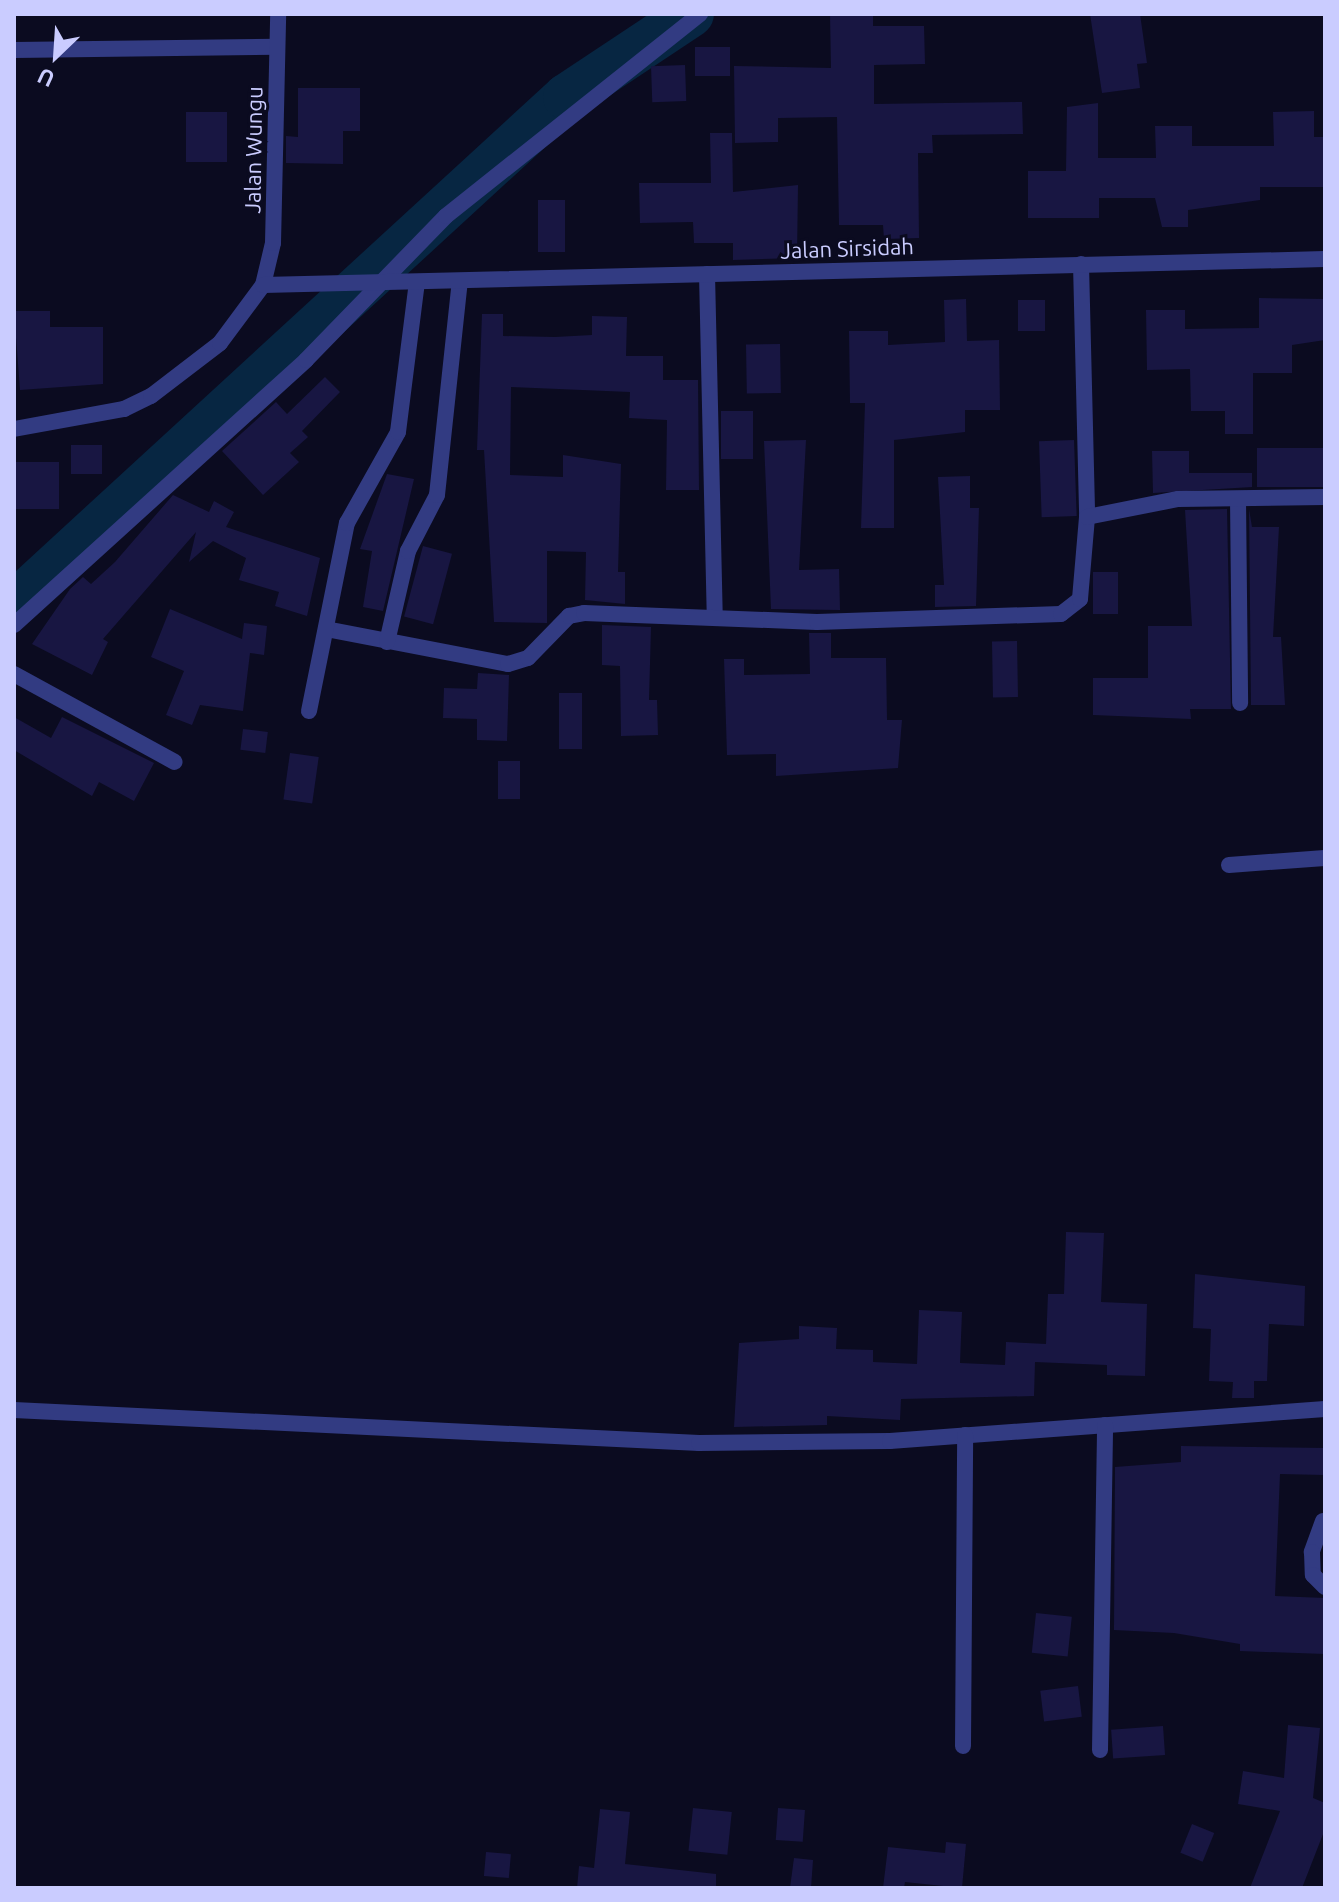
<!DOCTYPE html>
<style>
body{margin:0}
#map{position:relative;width:1339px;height:1902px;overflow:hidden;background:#0b0b20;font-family:Ubuntu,sans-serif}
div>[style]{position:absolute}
.river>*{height:46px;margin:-23px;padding:0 23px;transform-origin:23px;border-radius:23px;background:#072642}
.building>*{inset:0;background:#181642;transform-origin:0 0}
.minor>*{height:16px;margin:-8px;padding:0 8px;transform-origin:8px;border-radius:8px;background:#323b82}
.tertiary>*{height:16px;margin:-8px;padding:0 8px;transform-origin:8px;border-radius:8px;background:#323b82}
span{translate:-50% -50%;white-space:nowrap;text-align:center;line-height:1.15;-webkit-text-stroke:6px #0b0b20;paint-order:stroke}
.street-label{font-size:22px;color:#caccff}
.frame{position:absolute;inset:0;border:16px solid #caccff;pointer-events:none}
.north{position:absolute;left:16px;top:16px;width:80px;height:80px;-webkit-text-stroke:6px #0b0b20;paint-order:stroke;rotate:205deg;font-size:22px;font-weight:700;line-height:32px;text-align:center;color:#caccff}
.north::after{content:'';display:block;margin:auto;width:28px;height:36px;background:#caccff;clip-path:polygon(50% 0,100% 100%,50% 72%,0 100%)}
</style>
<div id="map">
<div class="river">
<div style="left:14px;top:604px;width:750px;rotate:-42.57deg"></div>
<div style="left:566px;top:97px;width:150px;rotate:-33.6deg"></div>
</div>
<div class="building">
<div style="clip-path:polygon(830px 14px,873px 14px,873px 26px,924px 26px,925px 64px,874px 65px,874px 104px,1022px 102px,1023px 134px,932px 135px,933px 153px,918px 153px,919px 238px,884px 239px,883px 225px,839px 225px,837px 117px,778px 118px,778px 142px,735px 143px,734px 66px,831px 68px)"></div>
<div style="clip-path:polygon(1090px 14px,1140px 14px,1147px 63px,1137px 64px,1140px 88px,1102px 93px)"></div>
<div style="left:695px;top:47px;width:35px;height:29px"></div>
<div style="left:685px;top:65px;width:36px;height:34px;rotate:88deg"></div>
<div style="clip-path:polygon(298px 88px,360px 88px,360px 131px,343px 131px,343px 164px,286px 163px,286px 136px,298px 137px)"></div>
<div style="clip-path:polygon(1098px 103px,1098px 158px,1156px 158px,1155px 126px,1192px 126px,1192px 146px,1274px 146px,1273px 112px,1314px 111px,1314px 137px,1325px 137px,1325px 187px,1260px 187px,1260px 200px,1188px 210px,1188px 227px,1162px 227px,1155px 198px,1099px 198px,1099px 218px,1028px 218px,1028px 171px,1066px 171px,1067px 107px)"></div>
<div style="left:186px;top:112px;width:41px;height:50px"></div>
<div style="clip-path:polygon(710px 133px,732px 133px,733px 192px,798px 185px,797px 258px,733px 260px,733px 243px,694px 243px,693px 222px,640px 223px,639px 183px,711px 183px)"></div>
<div style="left:538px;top:200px;width:27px;height:52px"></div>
<div style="clip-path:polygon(1259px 298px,1325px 299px,1325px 340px,1292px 345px,1292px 373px,1253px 373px,1253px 434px,1225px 434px,1225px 411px,1191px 411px,1190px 369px,1147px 370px,1146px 310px,1185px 310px,1185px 329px,1259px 328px)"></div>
<div style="clip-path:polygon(966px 299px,967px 341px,999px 340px,1000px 410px,965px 410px,965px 432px,894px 440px,894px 528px,861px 528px,865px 403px,850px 403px,849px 331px,888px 331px,888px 345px,945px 342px,944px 300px)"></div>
<div style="left:1018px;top:300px;width:27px;height:31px"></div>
<div style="clip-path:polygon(14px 311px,50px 311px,50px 327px,103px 327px,103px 384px,20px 390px)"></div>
<div style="clip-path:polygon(482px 314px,503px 314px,503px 336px,555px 337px,592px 335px,592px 316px,627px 317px,626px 356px,663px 356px,663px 380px,698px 380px,699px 490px,666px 490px,667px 420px,629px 418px,630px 392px,511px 387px,510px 475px,563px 477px,563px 455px,621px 464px,618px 572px,625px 572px,625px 604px,585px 600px,586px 552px,547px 551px,547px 623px,494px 622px,484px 450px,477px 450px)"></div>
<div style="left:780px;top:344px;width:49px;height:34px;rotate:89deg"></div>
<div style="clip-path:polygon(325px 377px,340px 392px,302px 431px,308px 437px,290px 453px,299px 462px,263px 495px,222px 451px,276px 402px,287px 414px)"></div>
<div style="left:721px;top:411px;width:32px;height:48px"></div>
<div style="clip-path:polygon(806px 440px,799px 570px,839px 569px,840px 610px,771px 609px,764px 441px)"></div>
<div style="left:1074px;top:440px;width:76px;height:35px;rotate:88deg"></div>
<div style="left:71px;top:445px;width:31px;height:29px"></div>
<div style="left:1257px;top:448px;width:68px;height:39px"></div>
<div style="clip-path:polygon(1152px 451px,1189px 451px,1189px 473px,1252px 473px,1252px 487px,1153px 493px)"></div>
<div style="left:14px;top:462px;width:45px;height:47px"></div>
<div style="clip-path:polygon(387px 474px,414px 479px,383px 611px,363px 607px,372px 551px,360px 549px)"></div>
<div style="clip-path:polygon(970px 476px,970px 508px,979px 508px,976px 606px,935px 607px,935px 585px,944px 585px,938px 477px)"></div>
<div style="clip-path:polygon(173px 495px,209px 512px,214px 501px,234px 512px,226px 527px,320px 558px,307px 616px,275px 606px,279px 592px,239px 580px,246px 558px,213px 541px,189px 562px,196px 532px,103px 639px,108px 642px,92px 675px,32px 644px,70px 589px,83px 577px,91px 584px,115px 562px)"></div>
<div style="clip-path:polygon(1227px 509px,1231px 709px,1190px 709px,1191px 719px,1093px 715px,1093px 678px,1148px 678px,1148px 626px,1192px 626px,1185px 510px)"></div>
<div style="clip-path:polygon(1249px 509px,1252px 527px,1279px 527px,1273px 637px,1281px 637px,1285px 705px,1251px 705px)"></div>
<div style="left:423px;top:546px;width:30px;height:73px;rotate:15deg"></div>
<div style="left:1093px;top:572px;width:25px;height:42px"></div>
<div style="clip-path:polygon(170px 609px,242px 639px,244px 623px,267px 626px,264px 655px,250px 653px,243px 711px,200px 705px,192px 725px,166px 715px,184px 671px,151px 657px)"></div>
<div style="clip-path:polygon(602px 625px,651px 627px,649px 700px,657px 700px,658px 735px,621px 736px,620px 666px,602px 665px)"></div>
<div style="clip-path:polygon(809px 633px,831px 633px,831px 658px,886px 658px,887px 720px,902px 720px,898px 768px,776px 776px,776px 754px,727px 755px,724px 659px,744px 659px,744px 675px,810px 674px)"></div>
<div style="left:1017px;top:641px;width:56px;height:25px;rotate:89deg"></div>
<div style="clip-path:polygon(478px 673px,509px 675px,507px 741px,477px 740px,477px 719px,443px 718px,444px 688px,477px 689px)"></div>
<div style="left:559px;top:693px;width:23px;height:56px"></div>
<div style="clip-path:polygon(14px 717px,51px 738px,62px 717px,154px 763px,134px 801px,99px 782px,92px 796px,14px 750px)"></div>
<div style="left:243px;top:729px;width:25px;height:21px;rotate:7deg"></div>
<div style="left:290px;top:753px;width:29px;height:47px;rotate:8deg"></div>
<div style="left:498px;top:761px;width:22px;height:38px"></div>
<div style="clip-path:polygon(1066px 1232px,1104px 1233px,1101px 1302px,1147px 1304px,1145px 1376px,1107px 1375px,1107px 1365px,1035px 1362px,1034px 1396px,901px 1399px,900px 1420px,827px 1416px,827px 1425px,734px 1427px,739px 1343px,799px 1339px,799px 1326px,837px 1328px,836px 1349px,873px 1350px,873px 1362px,917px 1364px,919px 1310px,962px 1312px,960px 1363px,1005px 1365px,1006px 1342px,1046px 1344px,1048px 1294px,1064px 1294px)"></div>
<div style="clip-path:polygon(1195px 1274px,1305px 1286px,1304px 1326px,1269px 1324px,1267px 1381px,1254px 1381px,1254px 1398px,1232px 1398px,1233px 1382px,1209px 1381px,1211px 1329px,1193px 1328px)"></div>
<div style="clip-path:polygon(1181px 1446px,1325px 1448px,1325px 1475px,1280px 1474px,1275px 1596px,1325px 1598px,1325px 1654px,1240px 1651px,1240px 1644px,1174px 1633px,1114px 1630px,1115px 1467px,1181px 1462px)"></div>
<div style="left:1036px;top:1613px;width:36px;height:40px;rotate:6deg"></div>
<div style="left:1078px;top:1686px;width:31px;height:38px;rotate:83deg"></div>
<div style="clip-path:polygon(1288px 1725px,1320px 1728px,1313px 1798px,1325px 1803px,1325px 1829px,1302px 1888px,1250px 1888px,1280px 1811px,1238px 1804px,1243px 1771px,1284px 1778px)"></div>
<div style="left:1163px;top:1726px;width:29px;height:52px;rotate:86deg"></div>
<div style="left:693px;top:1808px;width:39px;height:43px;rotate:6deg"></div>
<div style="left:778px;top:1808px;width:27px;height:32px;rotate:4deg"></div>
<div style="clip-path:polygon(600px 1809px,630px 1812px,625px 1864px,716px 1874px,716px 1888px,577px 1888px,579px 1866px,594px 1868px)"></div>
<div style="left:1192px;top:1824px;width:24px;height:31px;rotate:22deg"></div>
<div style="clip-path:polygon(946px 1842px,966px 1844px,962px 1888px,905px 1882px,904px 1888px,883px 1888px,888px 1847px,945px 1853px)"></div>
<div style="left:486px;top:1852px;width:25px;height:24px;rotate:5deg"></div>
<div style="clip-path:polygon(794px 1858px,813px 1860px,811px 1888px,790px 1888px)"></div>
</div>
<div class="minor">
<div style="left:14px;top:50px;width:263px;rotate:-0.7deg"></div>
<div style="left:1081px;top:264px;width:253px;rotate:88.6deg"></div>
<div style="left:707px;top:274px;width:344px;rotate:88.7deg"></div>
<div style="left:263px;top:285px;width:43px;rotate:-76.6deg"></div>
<div style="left:273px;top:243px;width:229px;rotate:-88.7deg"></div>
<div style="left:1238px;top:499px;width:204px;rotate:89.4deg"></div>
<div style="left:14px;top:625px;width:394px;rotate:-42.2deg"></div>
<div style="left:306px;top:360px;width:201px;rotate:-45.8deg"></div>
<div style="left:446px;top:216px;width:325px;rotate:-38.5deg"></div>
<div style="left:326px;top:629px;width:185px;rotate:10.9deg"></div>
<div style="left:508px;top:664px;width:21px;rotate:-17deg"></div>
<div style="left:528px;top:658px;width:59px;rotate:-45.7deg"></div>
<div style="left:569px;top:616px;width:15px;rotate:-11deg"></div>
<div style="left:584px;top:613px;width:233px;rotate:2.2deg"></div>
<div style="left:817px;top:622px;width:244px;rotate:-1.9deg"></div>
<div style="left:1061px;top:614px;width:24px;rotate:-38deg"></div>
<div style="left:1080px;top:599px;width:82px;rotate:-85.1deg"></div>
<div style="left:1087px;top:517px;width:93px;rotate:-11.2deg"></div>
<div style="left:1178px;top:499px;width:147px;rotate:-0.8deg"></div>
<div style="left:387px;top:642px;width:93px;rotate:-77deg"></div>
<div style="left:408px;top:551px;width:63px;rotate:-62.6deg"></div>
<div style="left:437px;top:495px;width:215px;rotate:-83.9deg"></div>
<div style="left:14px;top:674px;width:183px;rotate:28.7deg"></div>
<div style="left:309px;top:711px;width:192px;rotate:-78.6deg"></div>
<div style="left:347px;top:523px;width:104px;rotate:-60.7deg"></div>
<div style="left:398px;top:432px;width:151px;rotate:-82.8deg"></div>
<div style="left:1229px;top:865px;width:96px;rotate:-4.2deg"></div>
<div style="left:14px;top:1410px;width:686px;rotate:2.76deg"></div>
<div style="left:699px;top:1443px;width:191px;rotate:-0.6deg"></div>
<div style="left:890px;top:1441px;width:436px;rotate:-4.2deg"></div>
<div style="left:1323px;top:1521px;width:33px;rotate:110deg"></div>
<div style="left:1312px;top:1552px;width:23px;rotate:88deg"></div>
<div style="left:1313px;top:1575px;width:17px;rotate:45deg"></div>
<div style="left:963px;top:1746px;width:311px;rotate:-89.6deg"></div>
<div style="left:1100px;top:1750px;width:325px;rotate:-89.1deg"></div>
</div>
<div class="tertiary">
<div style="left:14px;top:429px;width:112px;rotate:-10.3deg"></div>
<div style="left:124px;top:409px;width:30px;rotate:-26deg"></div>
<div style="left:151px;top:396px;width:87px;rotate:-37.5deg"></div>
<div style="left:220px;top:343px;width:72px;rotate:-53.4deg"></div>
<div style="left:263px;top:285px;width:1062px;rotate:-1.4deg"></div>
</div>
<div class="street-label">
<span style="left:253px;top:150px;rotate:-89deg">Jalan Wungu</span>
<span style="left:847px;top:248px;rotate:-2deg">Jalan Sirsidah</span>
</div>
<div class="frame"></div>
<div class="north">U</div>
</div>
